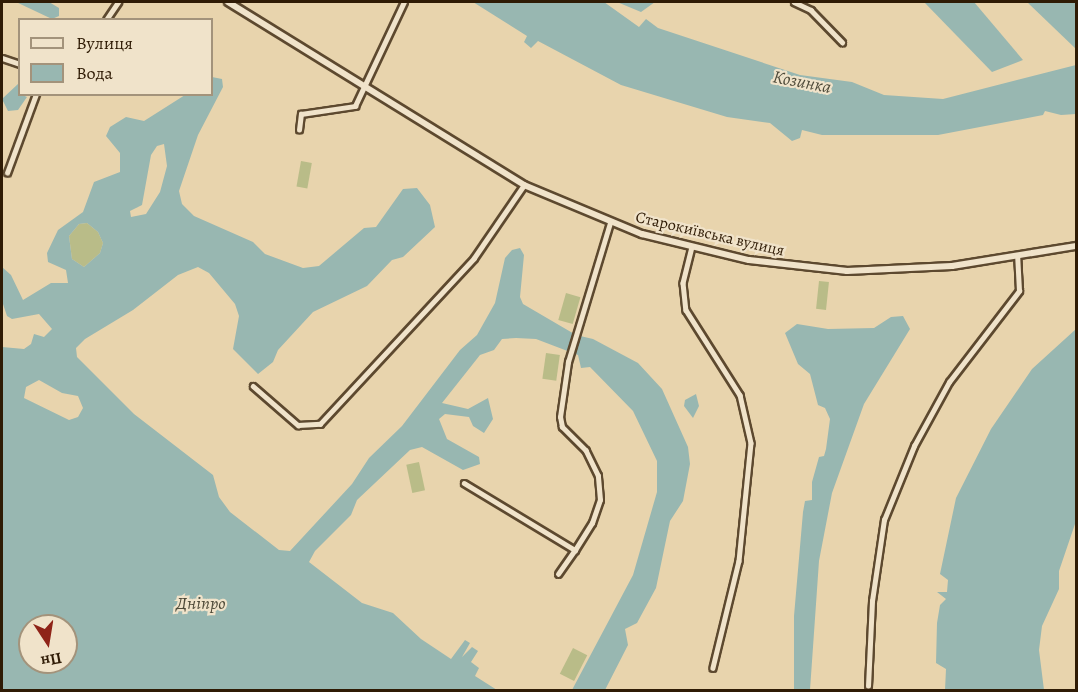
<!DOCTYPE html>
<meta charset="utf-8">
<style>
body{margin:0}
#map{position:relative;width:1078px;height:692px;overflow:hidden;background:#e8d4ad;font-family:Alegreya,serif}
div>[style]{position:absolute}
.green>*{inset:0;background:#b9bc88;transform-origin:0 0}
.water>*{inset:0;background:#98b7b1}
.roads{filter:drop-shadow(2px 0 #5d492f) drop-shadow(-2px 0 #5d492f) drop-shadow(0 2px #5d492f) drop-shadow(0 -2px #5d492f)}
.minor>*{height:4.5px;margin:-2.25px;padding:0 2.25px;transform-origin:2.25px;border-radius:2.25px;background:#f0e3ca}
.tertiary>*{height:6px;margin:-3px;padding:0 3px;transform-origin:3px;border-radius:3px;background:#f0e3ca}
span{translate:-50% -50%;white-space:nowrap;text-align:center;line-height:1.15;-webkit-text-stroke:4.5px #f0e3ca;paint-order:stroke}
.street-label{font-size:16px;color:#2f1b05}
.water-label{font-size:18px;color:#4e4a39;font-style:italic}
.frame{position:absolute;inset:0;border:3px solid #2f1b05;pointer-events:none}
.legend{position:absolute;left:18px;top:18px;width:195px;height:78px;box-sizing:border-box;background:#f0e3ca;border:2px solid #a3937b;margin:0;padding:8px 10px;list-style:none;font-size:18px;color:#2f1b05}
.legend li{display:flex;align-items:center;gap:12px;height:30px}
.legend b{width:30px;border:2px solid #a3937b}
.north{position:absolute;left:18px;top:614px;width:60px;height:60px;box-sizing:border-box;background:#f0e3ca;border:2px solid #a3937b;border-radius:50%;rotate:168deg;font-size:16px;font-weight:700;line-height:24px;text-align:center;color:#2f1b05}
.north::after{content:'';display:block;margin:auto;width:21px;height:27px;background:#8f2418;clip-path:polygon(50% 0,100% 100%,50% 72%,0 100%)}
</style>
<div id="map">
<div class="green">
<div style="left:301px;top:161px;width:11px;height:26px;rotate:10deg"></div>
<div style="clip-path:polygon(87px 223px,98px 232px,103px 243px,100px 253px,84px 267px,72px 259px,69px 236px,79px 224px)"></div>
<div style="left:819px;top:281px;width:10px;height:28px;rotate:6deg"></div>
<div style="left:566px;top:293px;width:15px;height:28px;rotate:16deg"></div>
<div style="left:546px;top:353px;width:14px;height:26px;rotate:8deg"></div>
<div style="left:419px;top:462px;width:29px;height:13px;rotate:78deg"></div>
<div style="left:573px;top:648px;width:16px;height:29px;rotate:27deg"></div>
</div>
<div class="water">
<div style="clip-path:polygon(16px 2px,49px 2px,59px 8px,59px 16px,52px 19px)"></div>
<div style="clip-path:polygon(473px 2px,604px 2px,639px 27px,646px 19px,658px 28px,800px 75px,852px 82px,884px 95px,943px 99px,1076px 65px,1076px 114px,1061px 115px,1045px 111px,1043px 115px,938px 135px,822px 135px,802px 130px,800px 138px,792px 141px,770px 123px,727px 117px,621px 85px,538px 41px,531px 48px,524px 42px,527px 36px)"></div>
<div style="clip-path:polygon(617px 2px,655px 2px,641px 12px)"></div>
<div style="clip-path:polygon(924px 2px,974px 2px,1023px 60px,992px 72px)"></div>
<div style="clip-path:polygon(1027px 2px,1076px 2px,1076px 49px)"></div>
<div style="clip-path:polygon(evenodd,212px 77px,222px 79px,223px 87px,198px 135px,179px 191px,182px 204px,194px 216px,253px 242px,265px 254px,303px 268px,319px 266px,364px 228px,376px 227px,403px 189px,417px 188px,430px 205px,435px 227px,403px 257px,392px 260px,367px 286px,313px 312px,278px 350px,273px 362px,258px 374px,233px 349px,239px 316px,235px 304px,209px 273px,198px 267px,178px 275px,133px 310px,85px 339px,76px 348px,77px 357px,134px 414px,213px 475px,219px 497px,230px 512px,279px 550px,290px 551px,352px 484px,369px 458px,402px 426px,460px 350px,477px 335px,495px 303px,505px 258px,512px 250px,520px 248px,524px 255px,520px 297px,523px 304px,576px 335px,593px 339px,638px 363px,662px 389px,688px 447px,690px 464px,683px 501px,670px 521px,656px 588px,637px 623px,625px 629px,628px 645px,605px 690px,572px 690px,633px 575px,657px 492px,657px 461px,633px 411px,590px 367px,581px 368px,578px 355px,536px 339px,516px 338px,502px 339px,494px 350px,480px 355px,442px 403px,468px 409px,488px 398px,493px 419px,484px 433px,473px 426px,469px 417px,445px 414px,439px 419px,447px 439px,479px 457px,480px 464px,463px 470px,422px 447px,410px 450px,357px 500px,351px 515px,315px 551px,309px 562px,362px 603px,393px 613px,421px 639px,451px 659px,465px 640px,470px 643px,462px 657px,472px 647px,478px 651px,471px 662px,479px 668px,475px 676px,497px 690px,2px 690px,2px 347px,24px 349px,31px 344px,34px 334px,44px 337px,52px 329px,39px 314px,12px 319px,7px 316px,2px 301px,2px 267px,11px 275px,23px 300px,51px 283px,68px 283px,66px 270px,48px 262px,47px 253px,58px 230px,83px 212px,94px 182px,120px 172px,120px 153px,106px 136px,110px 127px,126px 117px,144px 121px,185px 95px,212px 94px,212px 77px,164px 144px,167px 166px,160px 192px,146px 214px,131px 217px,130px 211px,142px 205px,151px 155px,157px 146px,164px 144px,212px 77px,87px 223px,98px 232px,103px 243px,100px 253px,84px 267px,72px 259px,69px 236px,79px 224px,87px 223px,212px 77px,39px 380px,62px 393px,78px 396px,83px 408px,78px 417px,69px 420px,24px 398px,26px 387px,39px 380px,212px 77px,30px 626px,66px 626px,66px 662px,30px 662px,30px 626px)"></div>
<div style="clip-path:polygon(19px 83px,20px 94px,27px 97px,18px 110px,8px 111px,2px 99px)"></div>
<div style="clip-path:polygon(903px 316px,910px 329px,864px 404px,832px 493px,819px 561px,810px 690px,794px 690px,794px 616px,803px 512px,805px 501px,812px 500px,812px 482px,819px 457px,824px 456px,826px 449px,830px 419px,825px 408px,818px 405px,810px 374px,798px 364px,785px 333px,797px 324px,828px 329px,874px 328px,891px 317px)"></div>
<div style="clip-path:polygon(1076px 329px,1076px 521px,1059px 571px,1059px 589px,1042px 626px,1039px 650px,1044px 690px,945px 690px,946px 669px,936px 663px,937px 623px,940px 605px,946px 599px,937px 592px,947px 592px,948px 580px,940px 574px,956px 498px,991px 429px,1032px 369px)"></div>
<div style="clip-path:polygon(696px 394px,699px 406px,693px 418px,684px 406px,685px 400px)"></div>
</div>
<div class="roads">
<div class="minor">
<div style="left:794px;top:2px;width:19px;rotate:25deg"></div>
<div style="left:811px;top:10px;width:45px;rotate:45.9deg"></div>
<div style="left:106px;top:20px;width:22px;rotate:-56deg"></div>
<div style="left:2px;top:58px;width:19px;rotate:18deg"></div>
<div style="left:299px;top:130px;width:16px;rotate:-83deg"></div>
<div style="left:301px;top:114px;width:55px;rotate:-8.4deg"></div>
<div style="left:355px;top:106px;width:115px;rotate:-64.8deg"></div>
<div style="left:7px;top:173px;width:84px;rotate:-69.8deg"></div>
<div style="left:692px;top:247px;width:37px;rotate:104deg"></div>
<div style="left:683px;top:283px;width:27px;rotate:84deg"></div>
<div style="left:686px;top:310px;width:101px;rotate:57.6deg"></div>
<div style="left:740px;top:395px;width:49px;rotate:77.1deg"></div>
<div style="left:751px;top:443px;width:119px;rotate:95.8deg"></div>
<div style="left:739px;top:561px;width:110px;rotate:103.7deg"></div>
<div style="left:253px;top:386px;width:60px;rotate:40.9deg"></div>
<div style="left:298px;top:425px;width:22px;rotate:-3deg"></div>
<div style="left:320px;top:424px;width:226px;rotate:-47.1deg"></div>
<div style="left:474px;top:258px;width:88px;rotate:-55.6deg"></div>
<div style="left:464px;top:483px;width:130px;rotate:31.1deg"></div>
<div style="left:575px;top:550px;width:32px;rotate:-58deg"></div>
<div style="left:592px;top:523px;width:24px;rotate:-71deg"></div>
<div style="left:600px;top:500px;width:24px;rotate:-95deg"></div>
<div style="left:598px;top:476px;width:28px;rotate:-116deg"></div>
<div style="left:586px;top:451px;width:34px;rotate:-135deg"></div>
<div style="left:562px;top:427px;width:10px;rotate:-101deg"></div>
<div style="left:560px;top:417px;width:56px;rotate:-81.7deg"></div>
<div style="left:568px;top:362px;width:145px;rotate:-73.2deg"></div>
<div style="left:558px;top:574px;width:29px;rotate:-55deg"></div>
<div style="left:868px;top:686px;width:85px;rotate:-87.3deg"></div>
<div style="left:872px;top:601px;width:82px;rotate:-81.6deg"></div>
<div style="left:884px;top:520px;width:80px;rotate:-67.9deg"></div>
<div style="left:914px;top:446px;width:73px;rotate:-61.3deg"></div>
<div style="left:949px;top:382px;width:115px;rotate:-52.4deg"></div>
<div style="left:1019px;top:291px;width:34px;rotate:-93deg"></div>
</div>
<div class="tertiary">
<div style="left:228px;top:2px;width:348px;rotate:31.7deg"></div>
<div style="left:524px;top:185px;width:128px;rotate:22.6deg"></div>
<div style="left:642px;top:234px;width:110px;rotate:13.7deg"></div>
<div style="left:749px;top:260px;width:99px;rotate:6.4deg"></div>
<div style="left:847px;top:271px;width:105px;rotate:-2.7deg"></div>
<div style="left:952px;top:266px;width:126px;rotate:-9.2deg"></div>
</div>
</div>
<div class="street-label">
<span style="left:710px;top:234px;rotate:13deg">Старокиївська вулиця</span>
</div>
<div class="water-label">
<span style="left:802px;top:82px;rotate:11deg">Козинка</span>
<span style="left:201px;top:603px">Дніпро</span>
</div>
<div class="frame"></div>
<ul class="legend">
<li><b style="height:8px;background:#f0e3ca"></b>Вулиця</li>
<li><b style="height:16px;background:#98b7b1"></b>Вода</li>
</ul>
<div class="north">Пн</div>
</div>
